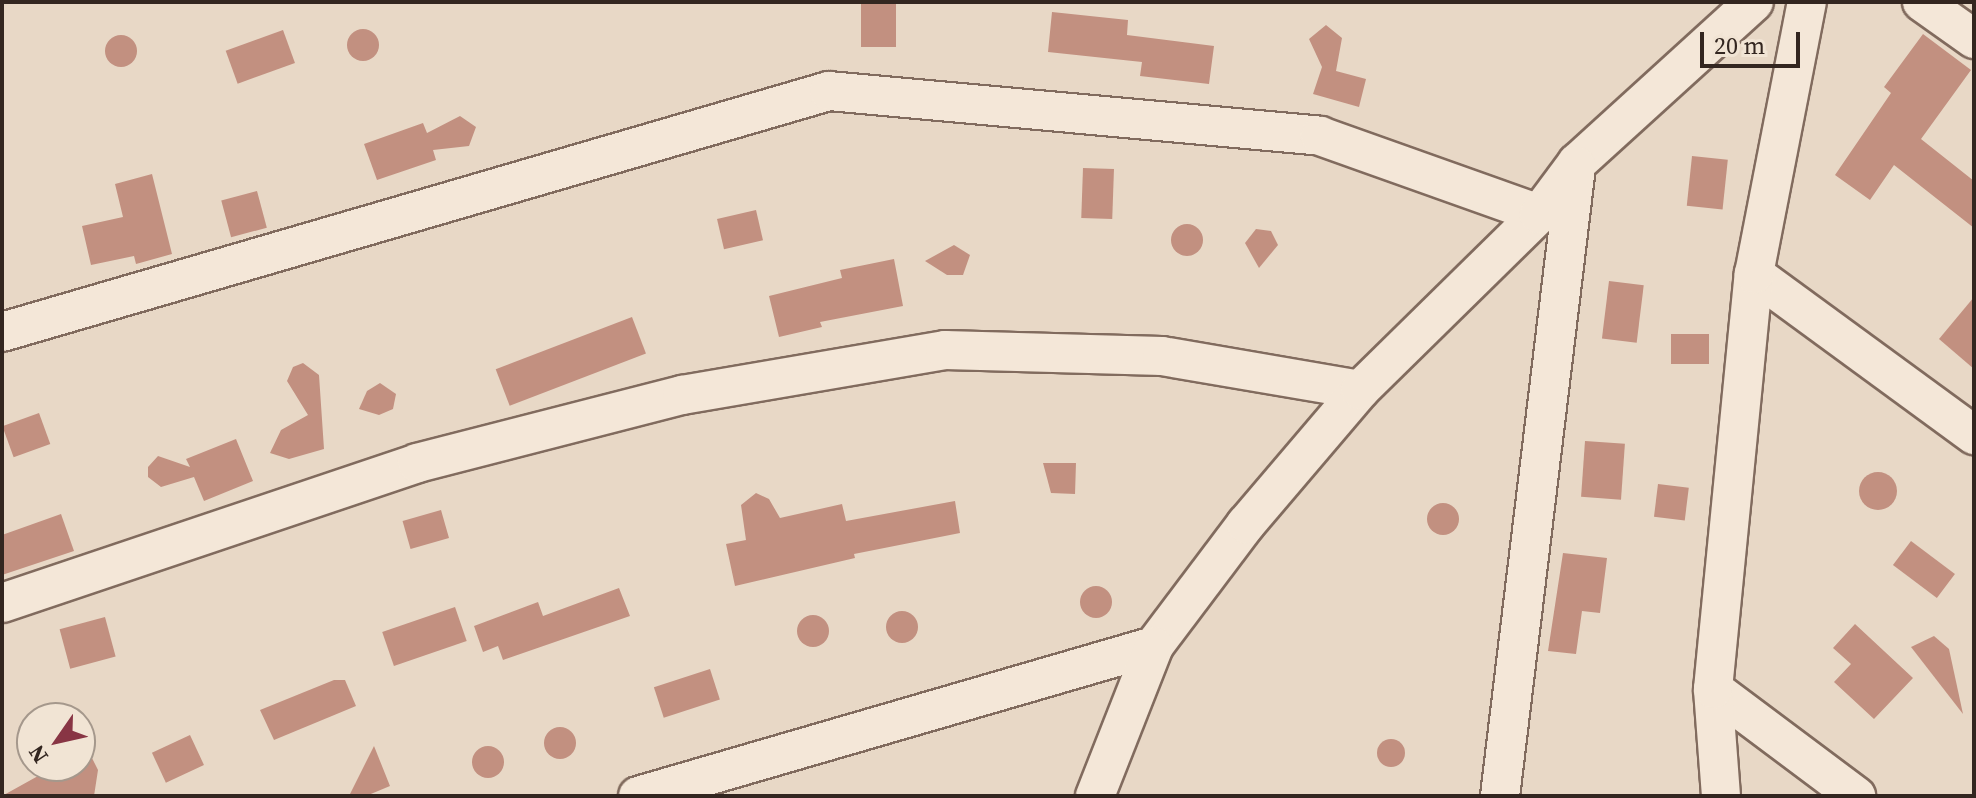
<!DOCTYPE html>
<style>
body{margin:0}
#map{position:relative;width:1976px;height:798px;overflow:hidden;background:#e8d8c6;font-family:"Source Serif 4",serif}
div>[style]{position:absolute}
.building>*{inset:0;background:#c29080;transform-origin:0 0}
.round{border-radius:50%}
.roads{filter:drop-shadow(2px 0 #816b5e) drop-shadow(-2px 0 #816b5e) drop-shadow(0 2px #816b5e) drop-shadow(0 -2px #816b5e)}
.minor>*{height:38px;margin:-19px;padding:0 19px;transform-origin:19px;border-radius:19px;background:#f4e7d8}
span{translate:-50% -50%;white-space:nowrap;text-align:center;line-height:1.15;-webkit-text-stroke:6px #f1e4d4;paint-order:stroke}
.frame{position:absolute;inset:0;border:4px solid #332620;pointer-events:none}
.north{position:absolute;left:16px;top:702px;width:80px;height:80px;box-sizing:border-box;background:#f1e4d4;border:2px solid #a5988c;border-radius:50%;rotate:236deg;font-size:22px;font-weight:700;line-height:32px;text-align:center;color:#332620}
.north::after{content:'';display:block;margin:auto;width:28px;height:36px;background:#883544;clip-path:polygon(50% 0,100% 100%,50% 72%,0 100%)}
.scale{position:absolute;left:1700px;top:32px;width:100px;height:36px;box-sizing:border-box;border:4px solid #332620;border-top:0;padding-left:10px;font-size:24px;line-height:28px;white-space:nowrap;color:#332620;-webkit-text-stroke:6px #f1e4d4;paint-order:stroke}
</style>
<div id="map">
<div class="building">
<div style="left:861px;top:2px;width:35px;height:45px"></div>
<div style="clip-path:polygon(1052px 12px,1128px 20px,1127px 35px,1214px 46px,1209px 84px,1140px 76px,1142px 62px,1048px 52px)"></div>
<div style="clip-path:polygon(1326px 25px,1342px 38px,1336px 71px,1366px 79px,1359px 107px,1313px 94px,1322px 67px,1309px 39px)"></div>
<div class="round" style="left:347px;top:29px;width:32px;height:32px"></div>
<div style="left:283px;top:30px;width:35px;height:61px;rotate:70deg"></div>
<div style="clip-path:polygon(1923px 34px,1971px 70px,1921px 139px,1974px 181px,1974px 228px,1894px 165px,1870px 200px,1835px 175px,1891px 93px,1884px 87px)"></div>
<div class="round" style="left:105px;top:35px;width:32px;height:32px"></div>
<div style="clip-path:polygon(460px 116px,476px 127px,469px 146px,433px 150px,436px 160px,377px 180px,364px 144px,423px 123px,427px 133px)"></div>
<div style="left:1692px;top:156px;width:36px;height:50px;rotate:6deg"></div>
<div style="left:1083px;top:168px;width:31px;height:50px;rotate:2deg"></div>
<div style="clip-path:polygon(152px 174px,172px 254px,136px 264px,134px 256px,91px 265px,82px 226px,123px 217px,115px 184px)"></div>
<div style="left:257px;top:191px;width:38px;height:37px;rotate:75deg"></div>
<div style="left:756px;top:210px;width:31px;height:40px;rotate:77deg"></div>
<div class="round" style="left:1171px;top:224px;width:32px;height:32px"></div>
<div style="clip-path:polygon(1256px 229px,1271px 231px,1278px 245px,1259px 268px,1245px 243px)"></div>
<div style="clip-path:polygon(954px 245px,970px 255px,963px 275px,947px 275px,925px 261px)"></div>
<div style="clip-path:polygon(894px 259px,903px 306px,820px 322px,822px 327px,779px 337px,769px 296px,842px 278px,840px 270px)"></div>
<div style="left:1609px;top:281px;width:35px;height:58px;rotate:7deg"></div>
<div style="clip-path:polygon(1974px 297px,1974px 369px,1939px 339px)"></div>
<div style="left:632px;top:317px;width:39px;height:146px;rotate:69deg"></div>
<div style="left:1671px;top:334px;width:38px;height:30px"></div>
<div style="clip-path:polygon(303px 363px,319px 375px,324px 449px,289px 459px,270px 453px,281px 430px,308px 415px,287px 381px,293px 367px)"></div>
<div style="clip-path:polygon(380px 383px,396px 394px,393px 409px,379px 415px,359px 409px,367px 391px)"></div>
<div style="left:39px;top:413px;width:33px;height:39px;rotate:70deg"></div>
<div style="clip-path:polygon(236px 439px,253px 481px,204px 501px,194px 477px,161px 487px,148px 477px,148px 467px,158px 456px,190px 467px,186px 459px)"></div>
<div style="left:1585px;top:441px;width:40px;height:56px;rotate:4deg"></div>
<div style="clip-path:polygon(1043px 463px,1076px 463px,1075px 494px,1051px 493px)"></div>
<div class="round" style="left:1859px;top:472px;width:38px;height:38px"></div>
<div style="left:1658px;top:484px;width:31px;height:33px;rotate:7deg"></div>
<div style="clip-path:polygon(756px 493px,769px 499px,780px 518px,842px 504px,846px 521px,955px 501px,960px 533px,854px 554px,855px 558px,735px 586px,726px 544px,746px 540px,741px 505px)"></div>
<div class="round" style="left:1427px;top:503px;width:32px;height:32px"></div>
<div style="left:441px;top:510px;width:29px;height:40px;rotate:74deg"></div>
<div style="clip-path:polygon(61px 514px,74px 551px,2px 575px,2px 535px)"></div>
<div style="left:1911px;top:541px;width:55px;height:30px;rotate:37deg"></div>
<div style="clip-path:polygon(1563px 553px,1607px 558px,1600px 613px,1582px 611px,1576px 654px,1548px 651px)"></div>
<div class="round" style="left:1080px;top:586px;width:32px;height:32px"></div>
<div style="clip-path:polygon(619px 588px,630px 616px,503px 660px,498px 646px,483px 652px,474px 626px,538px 602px,543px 616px)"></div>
<div style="left:455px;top:607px;width:36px;height:77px;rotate:71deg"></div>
<div class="round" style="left:886px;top:611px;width:32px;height:32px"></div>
<div class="round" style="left:797px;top:615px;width:32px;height:32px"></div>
<div style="left:105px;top:617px;width:41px;height:47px;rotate:75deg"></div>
<div style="clip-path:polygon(1855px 624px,1913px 678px,1874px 719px,1834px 682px,1851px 664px,1833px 648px)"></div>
<div style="clip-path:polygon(1934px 636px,1949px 649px,1963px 714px,1911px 647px)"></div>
<div style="left:710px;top:669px;width:32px;height:59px;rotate:72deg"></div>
<div style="clip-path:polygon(334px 680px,345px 680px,356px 706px,274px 740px,260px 710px)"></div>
<div class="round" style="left:544px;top:727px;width:32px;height:32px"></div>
<div style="left:190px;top:735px;width:33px;height:42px;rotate:65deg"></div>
<div class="round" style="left:1377px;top:739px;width:28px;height:28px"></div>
<div class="round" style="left:472px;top:746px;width:32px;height:32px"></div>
<div style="clip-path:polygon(374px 746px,390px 786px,366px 796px,349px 796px)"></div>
<div style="clip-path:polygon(88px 750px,98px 770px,94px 796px,2px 796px,56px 766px,80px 766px,80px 754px)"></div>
</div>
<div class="roads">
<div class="minor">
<div style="left:1922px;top:2px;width:64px;rotate:35.4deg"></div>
<div style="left:1754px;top:274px;width:273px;rotate:36.2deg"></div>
<div style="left:2px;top:332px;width:861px;rotate:-16.25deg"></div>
<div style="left:829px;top:91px;width:493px;rotate:5.2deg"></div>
<div style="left:1320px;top:136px;width:232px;rotate:19.6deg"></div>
<div style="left:2px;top:603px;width:438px;rotate:-18.6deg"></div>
<div style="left:417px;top:463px;width:274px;rotate:-14.4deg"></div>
<div style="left:682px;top:395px;width:267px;rotate:-9.7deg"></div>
<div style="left:945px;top:350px;width:217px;rotate:1.6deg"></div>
<div style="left:1162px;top:356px;width:201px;rotate:9.7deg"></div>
<div style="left:1713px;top:689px;width:179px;rotate:36.8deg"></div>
<div style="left:638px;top:796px;width:537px;rotate:-16.21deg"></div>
<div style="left:1154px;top:646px;width:153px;rotate:-53deg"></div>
<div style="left:1246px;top:524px;width:176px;rotate:-49.6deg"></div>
<div style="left:1360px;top:390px;width:251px;rotate:-44.5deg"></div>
<div style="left:1539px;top:214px;width:64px;rotate:-53.3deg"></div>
<div style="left:1577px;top:163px;width:239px;rotate:-42.3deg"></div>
<div style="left:1095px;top:796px;width:161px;rotate:-68.5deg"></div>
<div style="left:1500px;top:796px;width:635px;rotate:-83.12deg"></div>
<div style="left:1721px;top:796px;width:107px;rotate:-94.3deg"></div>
<div style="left:1713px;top:689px;width:417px;rotate:-84.4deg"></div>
<div style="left:1754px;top:274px;width:277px;rotate:-79deg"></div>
</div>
</div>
<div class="frame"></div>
<div class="north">N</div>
<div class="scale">20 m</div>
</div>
